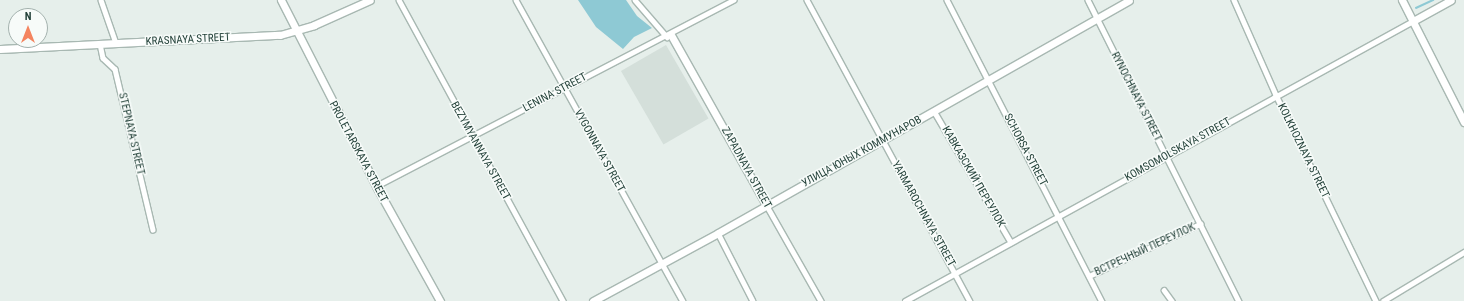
<!DOCTYPE html>
<meta charset="utf-8">
<style>
body{margin:0}
#map{position:relative;width:1464px;height:301px;overflow:hidden;background:#e6efeb;font-family:"Roboto Condensed",sans-serif}
div>[style]{position:absolute}
.built>*{inset:0;background:#d4dfda;transform-origin:0 0}
.water>*{inset:0;background:#8ec9d4}
.stream>*{height:1.5px;margin:-0.75px;padding:0 0.75px;transform-origin:0.75px;border-radius:0.75px;background:#8ec9d4}
.roads{filter:drop-shadow(1px 0 #a8b8b2) drop-shadow(-1px 0 #a8b8b2) drop-shadow(0 1px #a8b8b2) drop-shadow(0 -1px #a8b8b2)}
.street>*{height:4.5px;margin:-2.25px;padding:0 2.25px;transform-origin:2.25px;border-radius:2.25px;background:#fff}
.secondary>*{height:7px;margin:-3.5px;padding:0 3.5px;transform-origin:3.5px;border-radius:3.5px;background:#fff}
span{translate:-50% -50%;white-space:nowrap;text-align:center;line-height:1.15;-webkit-text-stroke:3px #f7fbf9;paint-order:stroke}
.street-label{font-size:11px;color:#24423a}
.north{position:absolute;left:8px;top:8px;width:40px;height:40px;box-sizing:border-box;background:#f7fbf9;border:1px solid #a3b1ad;border-radius:50%;rotate:0deg;font-size:11px;font-weight:700;line-height:16px;text-align:center;color:#24423a}
.north::after{content:'';display:block;margin:auto;width:14px;height:18px;background:#f4845f;clip-path:polygon(50% 0,100% 100%,50% 72%,0 100%)}
</style>
<div id="map">
<div class="built">
<div style="left:666px;top:45px;width:85px;height:52px;rotate:60deg"></div>
</div>
<div class="water">
<div style="clip-path:polygon(578px 0,626px 0,637px 16px,652px 28px,634px 37px,623px 49px,596px 27px)"></div>
</div>
<div class="stream">
<div style="left:1416px;top:8px;width:19px;rotate:-25deg"></div>
</div>
<div class="roads">
<div class="street">
<div style="left:101px;top:0;width:46px;rotate:70.8deg"></div>
<div style="left:399px;top:0;width:343px;rotate:61.4deg"></div>
<div style="left:516px;top:0;width:344px;rotate:61deg"></div>
<div style="left:635px;top:0;width:49px;rotate:49.1deg"></div>
<div style="left:807px;top:0;width:342px;rotate:61.6deg"></div>
<div style="left:947px;top:0;width:339px;rotate:62.8deg"></div>
<div style="left:1088px;top:0;width:337px;rotate:63.4deg"></div>
<div style="left:1234px;top:0;width:104px;rotate:66.1deg"></div>
<div style="left:1276px;top:95px;width:229px;rotate:64.1deg"></div>
<div style="left:100px;top:44px;width:14px;rotate:78deg"></div>
<div style="left:103px;top:58px;width:16px;rotate:43deg"></div>
<div style="left:115px;top:69px;width:165px;rotate:76.7deg"></div>
<div style="left:934px;top:111px;width:152px;rotate:59.6deg"></div>
<div style="left:376px;top:186px;width:403px;rotate:-27.5deg"></div>
<div style="left:767px;top:206px;width:109px;rotate:60.4deg"></div>
<div style="left:718px;top:233px;width:76px;rotate:62.8deg"></div>
<div style="left:1089px;top:276px;width:123px;rotate:-25.1deg"></div>
<div style="left:1164px;top:290px;width:14px;rotate:54deg"></div>
<div style="left:905px;top:301px;width:580px;rotate:-28.86deg"></div>
<div style="left:1383px;top:301px;width:95px;rotate:-31.2deg"></div>
</div>
<div class="secondary">
<div style="left:281px;top:0;width:209px;rotate:62.9deg"></div>
<div style="left:376px;top:186px;width:132px;rotate:60.9deg"></div>
<div style="left:1402px;top:0;width:137px;rotate:63.1deg"></div>
<div style="left:1413px;top:21px;width:43px;rotate:-28.9deg"></div>
<div style="left:671px;top:35px;width:196px;rotate:60.7deg"></div>
<div style="left:0;top:49px;width:280px;rotate:-2.9deg"></div>
<div style="left:280px;top:35px;width:35px;rotate:-16deg"></div>
<div style="left:314px;top:25px;width:61px;rotate:-24.1deg"></div>
<div style="left:593px;top:301px;width:142px;rotate:-28.5deg"></div>
<div style="left:718px;top:233px;width:472px;rotate:-29.5deg"></div>
</div>
</div>
<div class="street-label">
<span style="left:188px;top:40px;rotate:-3deg">KRASNAYA STREET</span>
<span style="left:555px;top:93px;rotate:-28deg">LENINA STREET</span>
<span style="left:1136px;top:97px;rotate:63deg">RYNOCHNAYA STREET</span>
<span style="left:131px;top:134px;rotate:77deg">STEPNAYA STREET</span>
<span style="left:1025px;top:150px;rotate:62deg">SCHORSA STREET</span>
<span style="left:1178px;top:150px;rotate:-29deg">KOMSOMOLSKAYA STREET</span>
<span style="left:480px;top:151px;rotate:61deg">BEZYMYANNAYA STREET</span>
<span style="left:599px;top:151px;rotate:61deg">VYGONNAYA STREET</span>
<span style="left:1303px;top:151px;rotate:64deg">KOLKHOZNAYA STREET</span>
<span style="left:358px;top:152px;rotate:62deg">PROLETARSKAYA STREET</span>
<span style="left:862px;top:152px;rotate:-29deg">УЛИЦА ЮНЫХ КОММУНАРОВ</span>
<span style="left:746px;top:168px;rotate:61deg">ZAPADNAYA STREET</span>
<span style="left:973px;top:177px;rotate:60deg">КАВКАЗСКИЙ ПЕРЕУЛОК</span>
<span style="left:923px;top:214px;rotate:61deg">YARMAROCHNAYA STREET</span>
<span style="left:1145px;top:250px;rotate:-25deg">ВСТРЕЧНЫЙ ПЕРЕУЛОК</span>
</div>
<div class="north">N</div>
</div>
